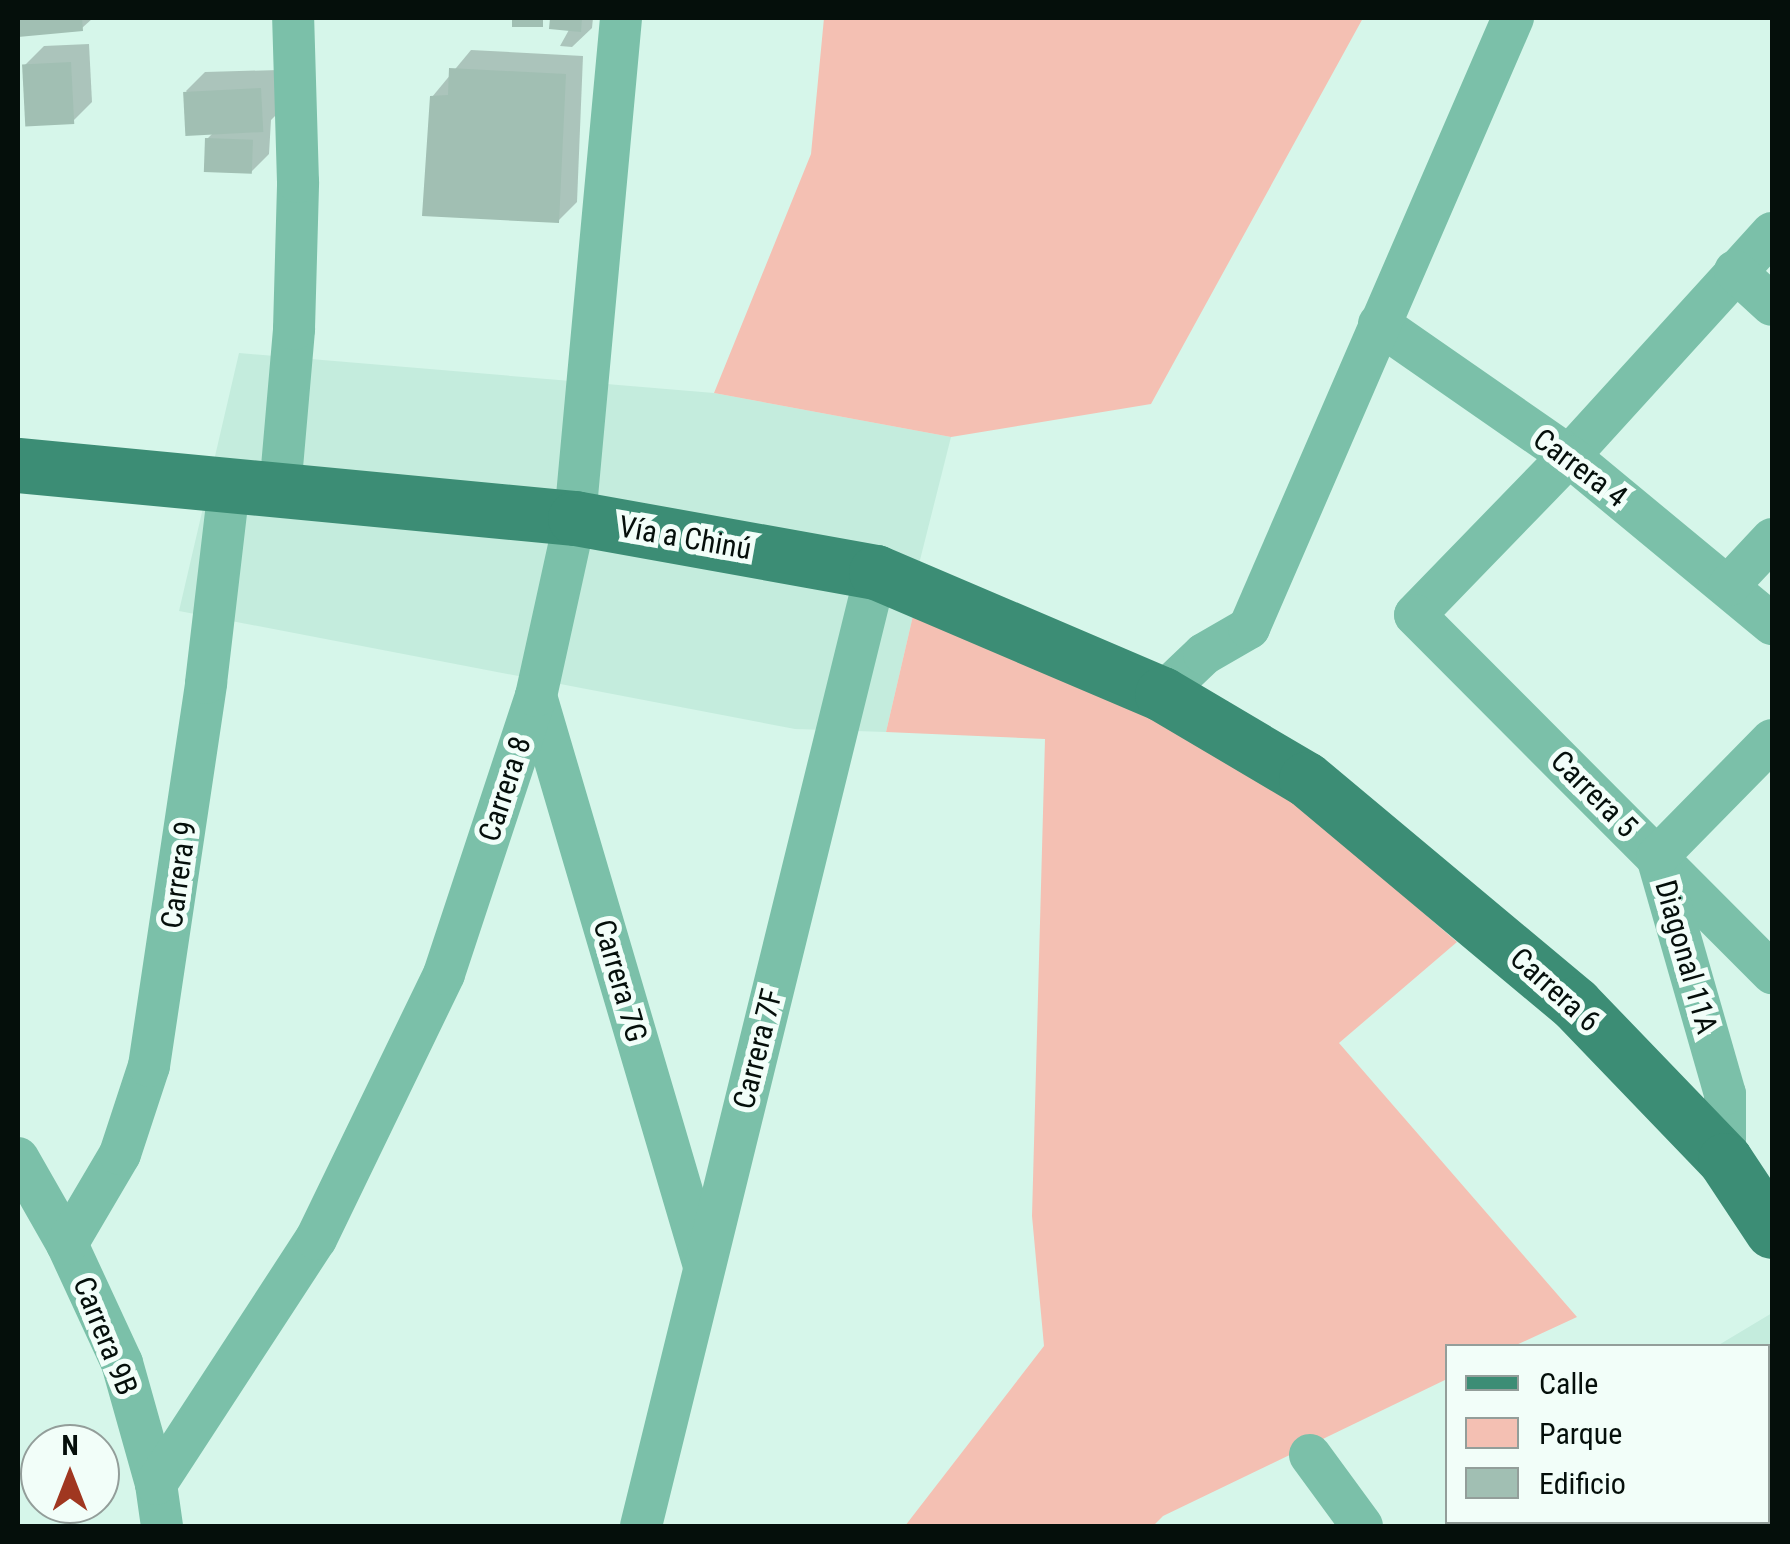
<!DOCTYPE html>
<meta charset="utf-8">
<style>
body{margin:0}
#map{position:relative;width:1790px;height:1544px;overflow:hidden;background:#d6f6ea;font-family:"Roboto Condensed",sans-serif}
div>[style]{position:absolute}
.built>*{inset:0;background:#c4ecdd}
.green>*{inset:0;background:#f4c0b3}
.shadow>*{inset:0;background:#0003}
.building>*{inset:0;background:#a1bfb3;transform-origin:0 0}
.minor>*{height:42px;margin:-21px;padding:0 21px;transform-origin:21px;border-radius:21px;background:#7bc0a9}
.major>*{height:55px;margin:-27.5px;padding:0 27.5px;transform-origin:27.5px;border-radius:27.5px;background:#3c8d75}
span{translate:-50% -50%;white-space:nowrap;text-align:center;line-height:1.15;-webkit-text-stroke:10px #f2fef9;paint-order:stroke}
.street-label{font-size:30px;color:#050f0b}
.frame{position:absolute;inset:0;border:20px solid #050f0b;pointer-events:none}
.legend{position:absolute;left:1445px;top:1344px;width:325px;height:180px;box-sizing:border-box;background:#f2fef9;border:2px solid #939e9a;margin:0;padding:12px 18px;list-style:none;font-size:30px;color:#050f0b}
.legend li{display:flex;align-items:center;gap:20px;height:50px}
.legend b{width:50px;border:2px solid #939e9a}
.north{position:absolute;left:20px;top:1424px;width:100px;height:100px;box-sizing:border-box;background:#f2fef9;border:2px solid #939e9a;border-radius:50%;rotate:0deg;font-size:28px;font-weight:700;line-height:40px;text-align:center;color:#050f0b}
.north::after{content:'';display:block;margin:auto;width:35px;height:45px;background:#a03720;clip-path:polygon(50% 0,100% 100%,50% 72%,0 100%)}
</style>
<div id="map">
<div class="built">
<div style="clip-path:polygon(239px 353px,714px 393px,951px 437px,918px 568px,915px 607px,886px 732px,795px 729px,179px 611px)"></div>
<div style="clip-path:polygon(1772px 1313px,1772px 1526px,1752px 1526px,1749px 1522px,1768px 1522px,1768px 1346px,1717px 1346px)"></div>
</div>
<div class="green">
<div style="clip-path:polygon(824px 18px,1363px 18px,1151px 404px,951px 437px,714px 393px,811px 154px)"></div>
<div style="clip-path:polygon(915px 607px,1164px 712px,1306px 811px,1457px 942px,1339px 1043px,1577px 1317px,1514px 1346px,1448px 1346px,1447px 1379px,1163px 1516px,1153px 1526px,905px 1526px,1044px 1346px,1032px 1216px,1045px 739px,886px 732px)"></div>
</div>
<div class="shadow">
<div style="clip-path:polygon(18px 18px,93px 18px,82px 28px,18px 34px)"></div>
<div style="clip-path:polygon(553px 18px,593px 18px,592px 28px,572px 47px,560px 46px,570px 28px,552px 27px)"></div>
<div style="clip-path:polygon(89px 44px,92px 102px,73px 121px,25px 65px,44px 46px)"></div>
<div style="clip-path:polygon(471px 50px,583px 56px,577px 202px,558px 221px,432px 97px)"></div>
<div style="clip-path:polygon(279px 70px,281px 110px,271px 120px,269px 154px,250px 173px,207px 139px,216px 130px,186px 91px,205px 72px)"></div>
</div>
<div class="building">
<div style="clip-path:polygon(18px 18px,82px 18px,83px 31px,18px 37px)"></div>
<div style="left:512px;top:18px;width:31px;height:9px"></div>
<div style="clip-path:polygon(550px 18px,582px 18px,581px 32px,549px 29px)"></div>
<div style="left:71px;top:62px;width:62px;height:49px;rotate:87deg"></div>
<div style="clip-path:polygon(449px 68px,566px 74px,559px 223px,422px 216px,430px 96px,448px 95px)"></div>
<div style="left:261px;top:88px;width:44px;height:78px;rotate:87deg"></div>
<div style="left:205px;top:138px;width:48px;height:34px;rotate:2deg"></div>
</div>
<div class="minor">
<div style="left:1772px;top:233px;width:302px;rotate:132.3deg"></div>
<div style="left:1569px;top:456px;width:221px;rotate:134.1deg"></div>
<div style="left:1415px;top:615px;width:506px;rotate:45.08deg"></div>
<div style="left:1735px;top:271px;width:50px;rotate:42.6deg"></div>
<div style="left:1379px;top:324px;width:231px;rotate:34.8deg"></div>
<div style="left:1569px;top:456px;width:264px;rotate:39.6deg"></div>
<div style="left:280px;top:490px;width:162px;rotate:-85deg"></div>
<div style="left:294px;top:329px;width:147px;rotate:-88.4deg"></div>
<div style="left:298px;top:182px;width:164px;rotate:-91.7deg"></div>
<div style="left:1729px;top:585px;width:63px;rotate:-46.9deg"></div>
<div style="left:1162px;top:694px;width:58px;rotate:-43.6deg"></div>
<div style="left:1204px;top:654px;width:52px;rotate:-30deg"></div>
<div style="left:1249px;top:628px;width:665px;rotate:-66.6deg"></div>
<div style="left:536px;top:696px;width:594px;rotate:73.58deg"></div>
<div style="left:18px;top:1158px;width:99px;rotate:60.3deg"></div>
<div style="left:67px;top:1244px;width:131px;rotate:65.2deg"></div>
<div style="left:122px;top:1363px;width:126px;rotate:74.3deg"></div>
<div style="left:156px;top:1484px;width:42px;rotate:81.9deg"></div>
<div style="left:1725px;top:1160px;width:66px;rotate:-90deg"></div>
<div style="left:1725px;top:1094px;width:247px;rotate:-106deg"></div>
<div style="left:1657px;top:857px;width:164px;rotate:-45.5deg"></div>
<div style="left:67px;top:1244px;width:104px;rotate:-59.5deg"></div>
<div style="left:120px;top:1154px;width:93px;rotate:-71.8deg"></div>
<div style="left:149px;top:1066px;width:387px;rotate:-81.5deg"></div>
<div style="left:206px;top:683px;width:197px;rotate:-83.3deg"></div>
<div style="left:1310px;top:1455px;width:88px;rotate:53.8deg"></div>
<div style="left:1768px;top:1483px;width:5px;rotate:-37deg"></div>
<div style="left:156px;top:1484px;width:293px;rotate:-56.9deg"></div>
<div style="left:316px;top:1239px;width:294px;rotate:-64.2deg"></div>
<div style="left:444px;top:974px;width:293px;rotate:-71.7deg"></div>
<div style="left:536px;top:696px;width:182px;rotate:-77.6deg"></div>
<div style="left:575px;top:518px;width:502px;rotate:-84.74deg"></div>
<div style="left:641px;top:1526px;width:983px;rotate:-76.16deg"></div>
<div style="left:1670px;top:1526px;width:12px;rotate:-20deg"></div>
</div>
<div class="major">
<div style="left:18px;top:465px;width:560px;rotate:5.44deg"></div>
<div style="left:575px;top:518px;width:306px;rotate:10.2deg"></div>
<div style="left:876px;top:572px;width:311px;rotate:23.1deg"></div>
<div style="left:1162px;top:694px;width:167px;rotate:30.6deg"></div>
<div style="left:1306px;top:779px;width:351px;rotate:39.9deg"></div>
<div style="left:1575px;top:1004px;width:216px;rotate:46.1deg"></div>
<div style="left:1725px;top:1160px;width:85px;rotate:56.5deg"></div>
</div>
<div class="street-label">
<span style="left:1580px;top:468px;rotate:37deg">Carrera 4</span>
<span style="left:685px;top:538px;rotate:10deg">Vía a Chinú</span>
<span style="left:505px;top:789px;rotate:-72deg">Carrera 8</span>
<span style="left:1594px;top:794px;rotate:45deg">Carrera 5</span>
<span style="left:179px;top:875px;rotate:-82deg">Carrera 9</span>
<span style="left:1686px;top:957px;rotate:74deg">Diagonal 11A</span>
<span style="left:620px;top:981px;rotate:74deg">Carrera 7G</span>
<span style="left:1555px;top:990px;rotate:42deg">Carrera 6</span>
<span style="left:758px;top:1049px;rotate:-76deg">Carrera 7F</span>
<span style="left:105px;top:1336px;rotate:68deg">Carrera 9B</span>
</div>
<div class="frame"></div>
<ul class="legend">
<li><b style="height:12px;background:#3c8d75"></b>Calle</li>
<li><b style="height:28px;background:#f4c0b3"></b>Parque</li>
<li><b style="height:28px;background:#a1bfb3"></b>Edificio</li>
</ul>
<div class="north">N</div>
</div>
